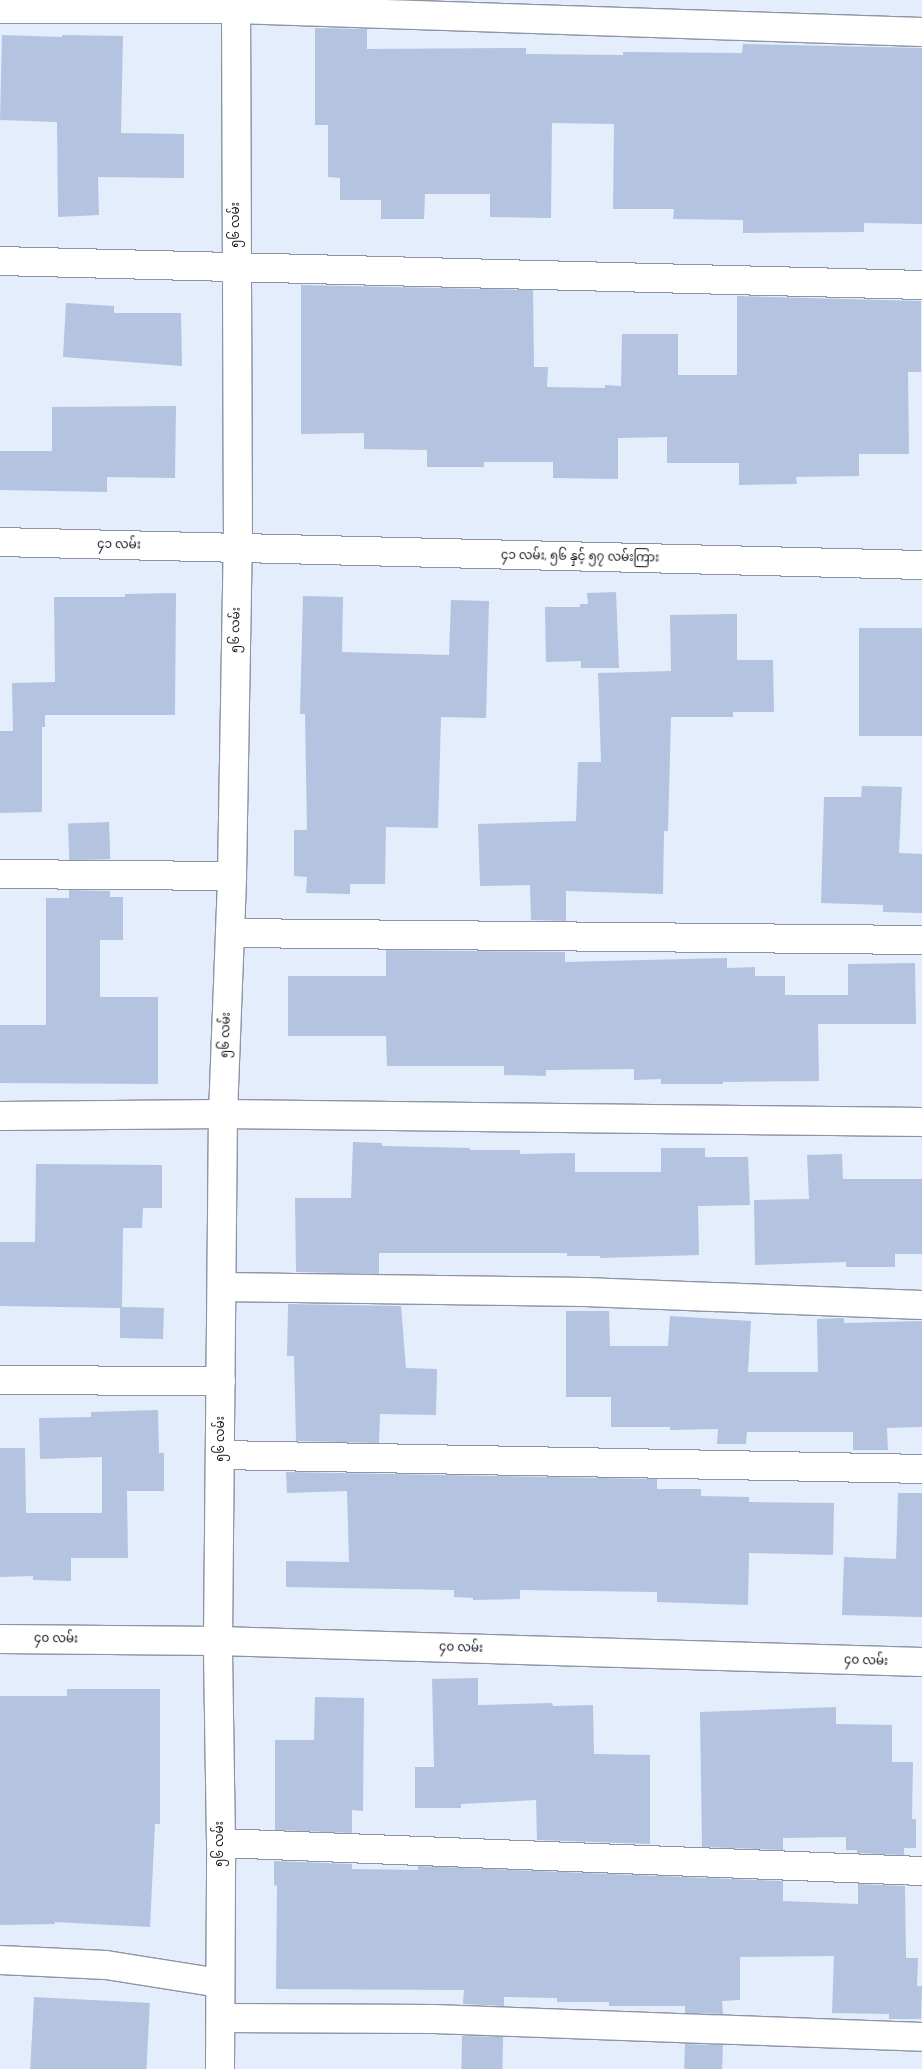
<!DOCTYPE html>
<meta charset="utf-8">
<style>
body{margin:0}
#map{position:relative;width:922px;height:2069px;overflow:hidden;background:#e4edfc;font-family:"DM Sans","Noto Sans Myanmar",sans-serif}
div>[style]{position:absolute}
.building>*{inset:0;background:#b3c3e0;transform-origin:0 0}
.roads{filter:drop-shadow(1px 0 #8d94a3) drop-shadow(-1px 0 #8d94a3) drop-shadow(0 1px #8d94a3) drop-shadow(0 -1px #8d94a3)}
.minor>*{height:28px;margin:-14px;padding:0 14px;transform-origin:14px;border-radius:14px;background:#fff}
span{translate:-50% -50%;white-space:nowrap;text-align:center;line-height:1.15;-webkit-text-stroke:4px #fff;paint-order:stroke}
.street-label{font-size:12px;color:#0e1116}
</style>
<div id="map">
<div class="building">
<div style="clip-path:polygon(315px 28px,367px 29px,367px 49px,526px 48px,526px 54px,623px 55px,623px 52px,742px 53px,743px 44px,922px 48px,922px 224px,864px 223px,864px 232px,743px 233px,743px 220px,673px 219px,674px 209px,613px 209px,614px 124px,552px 123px,551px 218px,490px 217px,490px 194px,425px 194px,424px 219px,381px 219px,381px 200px,340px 200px,340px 178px,328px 177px,328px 125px,315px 125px)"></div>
<div style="clip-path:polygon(2px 35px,62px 37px,62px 35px,123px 36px,121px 133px,184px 134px,184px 178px,98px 177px,99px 215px,58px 217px,57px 122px,0 120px)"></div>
<div style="clip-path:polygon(301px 285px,533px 290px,534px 367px,548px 367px,547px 387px,605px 388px,605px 385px,621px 386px,622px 334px,678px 334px,678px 375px,737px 375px,737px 296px,921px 301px,921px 372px,908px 372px,909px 454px,859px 454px,859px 476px,796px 477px,797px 484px,739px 485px,739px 463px,667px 463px,667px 437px,618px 438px,618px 479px,553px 478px,553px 462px,484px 462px,484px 467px,427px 467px,427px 450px,364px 449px,364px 433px,301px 434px)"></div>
<div style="clip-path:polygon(66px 303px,114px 306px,114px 313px,181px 313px,182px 366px,63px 357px)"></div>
<div style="clip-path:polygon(176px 406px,175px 478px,107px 477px,107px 492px,0 490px,0 451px,52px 451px,52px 407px)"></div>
<div style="clip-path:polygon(616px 592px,619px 668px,581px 668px,581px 661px,546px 662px,545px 607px,580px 607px,580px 604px,588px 604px,587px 593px)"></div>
<div style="clip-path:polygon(176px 593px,175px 715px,45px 715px,45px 727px,42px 727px,42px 812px,0 813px,0 731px,13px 731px,12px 683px,55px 682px,54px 597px,125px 597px,125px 594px)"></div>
<div style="clip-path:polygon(303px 596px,343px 597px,342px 652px,449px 655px,451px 600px,489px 601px,486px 718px,441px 717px,438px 828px,386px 827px,385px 884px,350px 884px,350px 894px,306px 893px,307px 877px,294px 876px,294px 830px,307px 830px,305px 714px,300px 714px)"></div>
<div style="clip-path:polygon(737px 614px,737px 660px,773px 660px,774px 712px,733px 712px,733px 717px,671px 717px,668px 831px,664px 831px,663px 894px,566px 891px,566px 921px,531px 920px,530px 885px,480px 886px,478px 824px,576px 821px,578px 762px,601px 762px,598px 673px,671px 671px,670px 615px)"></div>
<div style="left:922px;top:628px;width:108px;height:63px;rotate:90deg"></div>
<div style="clip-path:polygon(862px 786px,902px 787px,899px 853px,922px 854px,922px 913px,883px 912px,883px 905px,821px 903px,824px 797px,861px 797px)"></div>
<div style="left:109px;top:822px;width:37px;height:41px;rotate:88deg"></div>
<div style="clip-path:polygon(69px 890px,110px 891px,110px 897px,123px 897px,123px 940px,100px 940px,100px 997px,158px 997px,158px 1084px,0 1083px,0 1025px,46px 1025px,46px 898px,69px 898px)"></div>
<div style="clip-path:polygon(386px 950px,565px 952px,565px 962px,727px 958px,727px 968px,755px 967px,755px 976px,785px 976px,785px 995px,848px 995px,848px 964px,915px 963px,916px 1024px,818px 1024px,819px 1081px,723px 1082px,723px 1084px,661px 1084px,661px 1079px,634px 1080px,634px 1069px,546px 1070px,546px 1076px,504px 1075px,504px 1066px,387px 1066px,386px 1036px,288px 1036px,288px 976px,386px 976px)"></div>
<div style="clip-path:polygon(353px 1142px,382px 1143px,382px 1146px,470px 1148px,470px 1150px,520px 1150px,520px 1154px,575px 1153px,575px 1172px,661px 1172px,661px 1148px,705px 1148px,705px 1157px,748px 1157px,750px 1205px,698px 1206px,699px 1255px,600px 1258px,600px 1256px,567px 1256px,567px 1253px,379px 1253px,379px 1274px,296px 1272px,295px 1198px,351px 1198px)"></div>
<div style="clip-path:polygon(842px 1154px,843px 1179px,922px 1179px,922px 1254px,895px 1254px,895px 1267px,846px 1267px,846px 1262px,755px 1265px,754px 1200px,809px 1199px,807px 1155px)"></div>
<div style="clip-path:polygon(36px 1164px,162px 1165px,162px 1208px,143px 1208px,142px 1228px,123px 1228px,122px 1307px,164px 1308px,163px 1339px,120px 1338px,120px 1308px,0 1306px,0 1242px,35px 1242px)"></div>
<div style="clip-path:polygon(288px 1304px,401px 1306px,406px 1368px,437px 1369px,436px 1415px,380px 1414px,379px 1443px,296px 1441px,294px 1356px,287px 1356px)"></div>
<div style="clip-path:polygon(566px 1311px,609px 1311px,610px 1346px,668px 1346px,670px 1316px,751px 1321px,748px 1372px,818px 1372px,817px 1319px,844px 1318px,844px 1323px,922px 1321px,922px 1427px,887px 1428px,888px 1450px,853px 1450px,853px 1432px,747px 1432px,746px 1444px,717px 1444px,718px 1429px,670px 1430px,670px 1427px,611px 1427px,611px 1397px,566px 1397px)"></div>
<div style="clip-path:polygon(158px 1410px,159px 1453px,164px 1453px,164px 1491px,127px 1491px,128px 1558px,71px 1558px,71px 1581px,33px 1580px,33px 1576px,0 1577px,0 1448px,25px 1448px,26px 1513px,102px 1513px,102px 1457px,40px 1459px,39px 1418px,91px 1417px,91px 1412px)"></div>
<div style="clip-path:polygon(286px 1472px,657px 1479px,657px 1489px,701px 1489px,701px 1496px,749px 1497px,749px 1502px,834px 1503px,833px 1555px,749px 1553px,748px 1605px,657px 1602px,657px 1592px,520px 1590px,520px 1599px,473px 1600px,473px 1598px,454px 1597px,454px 1590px,286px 1587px,286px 1561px,349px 1562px,347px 1491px,287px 1493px)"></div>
<div style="clip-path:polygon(898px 1493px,922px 1493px,922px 1617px,842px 1615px,844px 1557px,896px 1559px)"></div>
<div style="clip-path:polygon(478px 1678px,478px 1705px,552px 1703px,553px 1706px,593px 1705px,594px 1754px,650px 1755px,650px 1844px,537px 1840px,536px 1800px,461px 1804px,461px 1808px,415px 1808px,415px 1767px,434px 1767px,432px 1679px)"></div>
<div style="clip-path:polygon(67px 1689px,160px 1689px,160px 1824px,155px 1824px,150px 1927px,55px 1922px,55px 1924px,0 1925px,0 1696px,67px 1696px)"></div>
<div style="clip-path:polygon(315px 1697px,364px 1698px,363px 1811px,352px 1810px,352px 1833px,275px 1830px,275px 1740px,314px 1740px)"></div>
<div style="clip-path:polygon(836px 1707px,836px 1724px,892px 1725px,892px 1762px,913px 1762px,912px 1819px,916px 1819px,916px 1848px,904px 1848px,904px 1855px,857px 1853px,857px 1850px,846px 1850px,846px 1837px,783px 1838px,783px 1850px,702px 1847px,700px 1712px)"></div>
<div style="clip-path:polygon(274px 1861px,352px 1864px,352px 1869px,418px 1870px,418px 1866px,783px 1881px,783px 1901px,858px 1904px,858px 1884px,905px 1886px,906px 1958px,918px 1958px,917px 1986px,922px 1986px,921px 2019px,889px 2019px,889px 2014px,832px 2013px,834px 1956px,740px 1957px,740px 2000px,722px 2001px,723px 2014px,685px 2013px,685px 2006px,609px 2006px,609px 2002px,557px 2002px,557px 1998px,504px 1997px,504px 2006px,463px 2004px,464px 1990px,276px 1989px,277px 1886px,274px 1885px)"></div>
<div style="left:34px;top:1997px;width:116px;height:72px;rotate:3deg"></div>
<div style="left:462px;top:2036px;width:41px;height:33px;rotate:1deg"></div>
<div style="left:685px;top:2044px;width:38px;height:25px;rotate:2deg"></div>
</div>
<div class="roads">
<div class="minor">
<div style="left:0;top:9px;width:236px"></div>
<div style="left:236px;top:9px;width:686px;rotate:1.92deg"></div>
<div style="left:0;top:261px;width:922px;rotate:1.49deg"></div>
<div style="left:0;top:542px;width:922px;rotate:1.43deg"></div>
<div style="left:0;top:874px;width:232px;rotate:0.5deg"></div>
<div style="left:230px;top:933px;width:692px;rotate:0.58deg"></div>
<div style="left:0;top:1116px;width:223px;rotate:-0.5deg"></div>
<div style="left:223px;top:1114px;width:699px;rotate:0.66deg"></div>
<div style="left:222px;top:1287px;width:363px;rotate:0.8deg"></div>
<div style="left:585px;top:1292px;width:337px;rotate:2.2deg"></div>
<div style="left:0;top:1380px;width:221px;rotate:0.3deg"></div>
<div style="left:221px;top:1455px;width:701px;rotate:1.14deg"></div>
<div style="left:0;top:1639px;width:218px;rotate:0.5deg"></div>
<div style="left:218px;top:1641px;width:704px;rotate:1.71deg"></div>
<div style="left:221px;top:1843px;width:702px;rotate:2.29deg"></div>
<div style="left:0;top:1960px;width:106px;rotate:2.7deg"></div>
<div style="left:106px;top:1965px;width:115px;rotate:9deg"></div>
<div style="left:221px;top:2018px;width:213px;rotate:0.3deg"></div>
<div style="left:434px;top:2019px;width:488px;rotate:2.1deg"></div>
<div style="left:220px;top:2069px;width:226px;rotate:-89.7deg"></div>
<div style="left:221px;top:1843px;width:202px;rotate:-90.9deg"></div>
<div style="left:218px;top:1641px;width:527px;rotate:-89.46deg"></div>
<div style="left:223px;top:1114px;width:238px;rotate:-87.8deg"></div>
<div style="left:232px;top:876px;width:328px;rotate:-89deg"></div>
<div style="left:238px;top:548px;width:548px;rotate:-90.21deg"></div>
</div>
</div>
<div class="street-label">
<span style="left:236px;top:225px;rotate:-90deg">၅၆ လမ်း</span>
<span style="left:119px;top:545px;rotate:1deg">၄၁ လမ်း</span>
<span style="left:580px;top:557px;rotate:1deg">၄၁ လမ်း, ၅၆ နှင့် ၅၇ လမ်းကြား</span>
<span style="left:236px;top:630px;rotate:-89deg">၅၆ လမ်း</span>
<span style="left:226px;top:1035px;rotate:-88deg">၅၆ လမ်း</span>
<span style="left:221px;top:1439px;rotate:-90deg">၅၆ လမ်း</span>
<span style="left:56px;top:1639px;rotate:1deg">၄၀ လမ်း</span>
<span style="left:461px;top:1648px;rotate:2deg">၄၀ လမ်း</span>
<span style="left:866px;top:1661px;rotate:2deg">၄၀ လမ်း</span>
<span style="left:220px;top:1844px;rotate:-90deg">၅၆ လမ်း</span>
</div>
</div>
